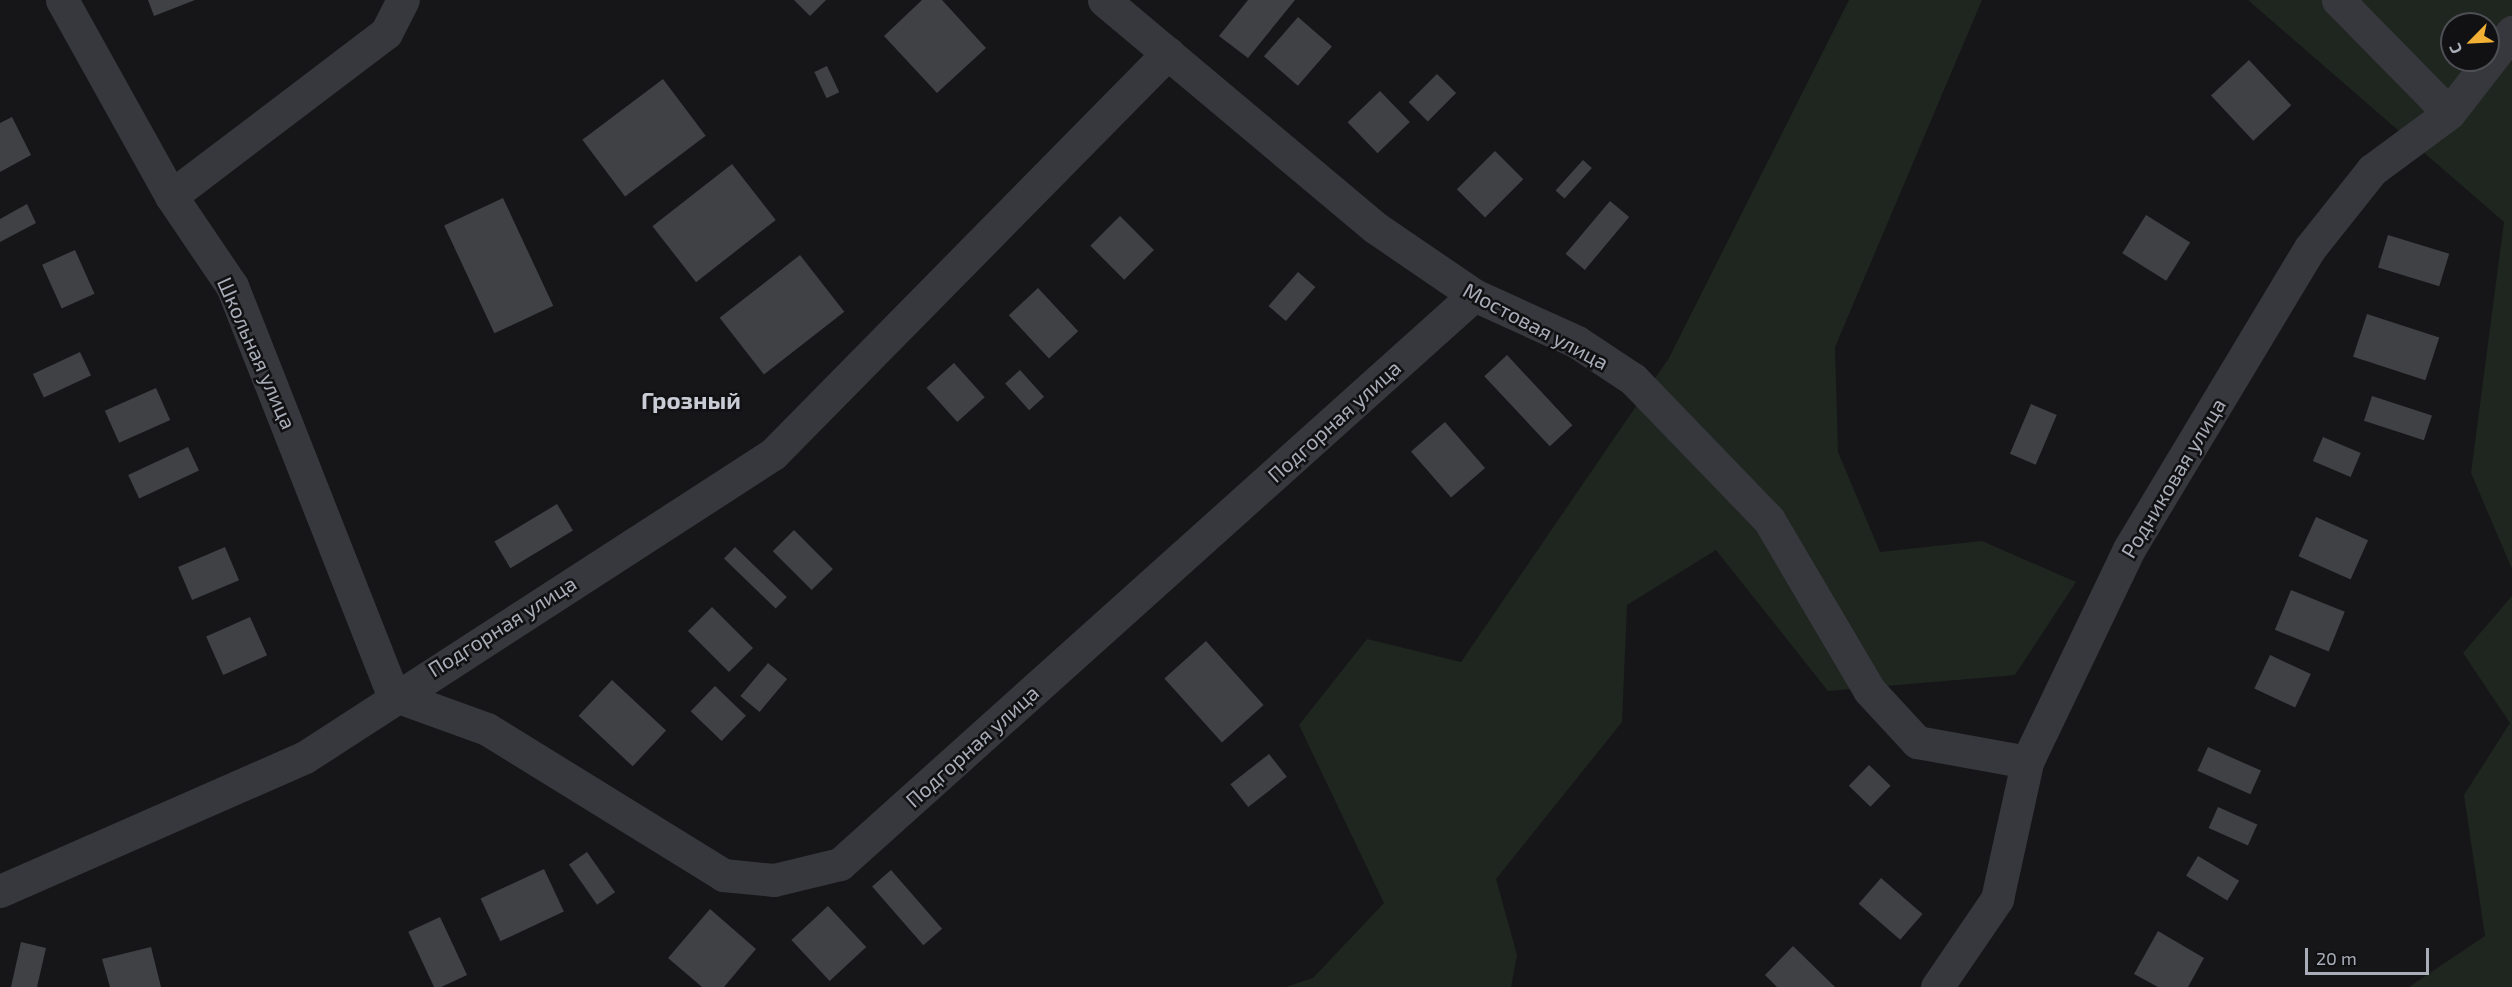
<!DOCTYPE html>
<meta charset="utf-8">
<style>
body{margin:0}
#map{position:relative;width:2512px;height:987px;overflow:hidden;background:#161618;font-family:"Exo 2",sans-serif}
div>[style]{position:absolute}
.green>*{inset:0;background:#1e261f}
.building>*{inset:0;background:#404145;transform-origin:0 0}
.street>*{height:33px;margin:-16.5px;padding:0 16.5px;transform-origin:16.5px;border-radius:16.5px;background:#37383d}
span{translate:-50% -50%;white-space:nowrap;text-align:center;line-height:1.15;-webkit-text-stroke:5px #111113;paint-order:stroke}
.street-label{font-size:21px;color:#a8adb8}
.quarter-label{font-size:24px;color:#c9ccd4;font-weight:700}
.north{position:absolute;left:2440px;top:12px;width:60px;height:60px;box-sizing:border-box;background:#111113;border:2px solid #4d4f55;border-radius:50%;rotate:246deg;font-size:16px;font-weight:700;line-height:24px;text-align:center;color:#a8adb8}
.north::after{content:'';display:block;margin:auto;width:21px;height:27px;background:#f2b134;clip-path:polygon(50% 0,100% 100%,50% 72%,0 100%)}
.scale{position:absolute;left:2305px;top:948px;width:124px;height:27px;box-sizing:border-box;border:3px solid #a8adb8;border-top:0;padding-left:8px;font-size:18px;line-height:21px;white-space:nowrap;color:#a8adb8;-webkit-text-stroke:4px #111113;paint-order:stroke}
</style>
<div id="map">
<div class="green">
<div style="clip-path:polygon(1849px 0,1982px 0,1835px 347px,1838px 452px,1880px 552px,1982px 541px,2076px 582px,2015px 675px,1828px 691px,1716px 550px,1627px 605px,1622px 722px,1496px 879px,1517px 955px,1511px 987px,1286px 987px,1313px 978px,1384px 903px,1299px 725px,1367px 639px,1461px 662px,1669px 358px)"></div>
<div style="clip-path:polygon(evenodd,2248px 0,2512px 0,2512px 569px,2471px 473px,2504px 222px,2248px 0,2452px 24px,2488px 24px,2488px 60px,2452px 60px,2452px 24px)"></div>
<div style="clip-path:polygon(2512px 596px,2512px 987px,2409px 987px,2485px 936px,2464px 795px,2510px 723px,2463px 653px)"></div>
</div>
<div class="building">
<div style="clip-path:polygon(148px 0,195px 0,154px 16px)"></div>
<div style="clip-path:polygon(794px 0,826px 0,810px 16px)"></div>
<div style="clip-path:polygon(922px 0,942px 0,986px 48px,937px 93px,884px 36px)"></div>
<div style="clip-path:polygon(1248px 0,1295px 0,1248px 58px,1219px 36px)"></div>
<div style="left:1298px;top:17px;width:45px;height:52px;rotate:41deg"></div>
<div style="left:2249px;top:60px;width:62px;height:52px;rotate:47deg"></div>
<div style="left:827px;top:66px;width:29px;height:14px;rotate:65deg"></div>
<div style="left:1437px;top:74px;width:27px;height:40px;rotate:45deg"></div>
<div style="left:663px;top:79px;width:71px;height:101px;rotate:53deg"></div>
<div style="left:1380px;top:91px;width:43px;height:45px;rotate:46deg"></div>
<div style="clip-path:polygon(12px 117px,31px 155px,0 172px,0 123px)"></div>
<div style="left:1495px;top:151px;width:40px;height:54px;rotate:45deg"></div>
<div style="left:1583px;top:160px;width:12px;height:41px;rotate:42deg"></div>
<div style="left:732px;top:164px;width:71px;height:101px;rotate:52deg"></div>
<div style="left:503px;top:198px;width:119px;height:65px;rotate:65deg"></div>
<div style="left:1610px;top:201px;width:25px;height:69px;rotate:40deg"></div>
<div style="clip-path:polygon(27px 204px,36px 223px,0 242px,0 219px)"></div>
<div style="left:2146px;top:215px;width:52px;height:45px;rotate:32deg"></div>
<div style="left:1120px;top:216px;width:48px;height:42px;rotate:45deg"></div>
<div style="left:2388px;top:235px;width:64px;height:34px;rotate:17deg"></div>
<div style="left:75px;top:250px;width:48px;height:36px;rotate:66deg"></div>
<div style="left:800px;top:255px;width:72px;height:102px;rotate:52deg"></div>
<div style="left:1298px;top:272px;width:23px;height:45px;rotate:41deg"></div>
<div style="left:1038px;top:288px;width:59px;height:40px;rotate:47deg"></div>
<div style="left:2367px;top:314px;width:76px;height:45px;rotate:18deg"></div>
<div style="left:80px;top:352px;width:26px;height:52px;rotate:65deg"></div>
<div style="left:1507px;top:355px;width:96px;height:31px;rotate:47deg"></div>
<div style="left:954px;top:363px;width:46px;height:37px;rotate:48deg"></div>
<div style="left:1020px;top:370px;width:36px;height:20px;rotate:48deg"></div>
<div style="left:156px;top:388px;width:35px;height:56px;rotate:66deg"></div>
<div style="left:2372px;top:396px;width:63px;height:26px;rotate:18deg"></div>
<div style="left:2031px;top:404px;width:28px;height:54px;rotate:23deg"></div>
<div style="left:1445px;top:422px;width:61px;height:45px;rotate:49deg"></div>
<div style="left:2323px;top:437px;width:41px;height:26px;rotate:23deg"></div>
<div style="left:188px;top:447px;width:26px;height:66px;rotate:65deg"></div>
<div style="left:557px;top:504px;width:31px;height:73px;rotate:59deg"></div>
<div style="left:2316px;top:517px;width:57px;height:43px;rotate:24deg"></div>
<div style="left:794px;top:530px;width:55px;height:30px;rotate:45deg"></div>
<div style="left:225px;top:547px;width:36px;height:51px;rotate:67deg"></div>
<div style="left:735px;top:547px;width:72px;height:16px;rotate:44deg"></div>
<div style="left:2291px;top:590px;width:58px;height:43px;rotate:22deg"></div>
<div style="left:712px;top:607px;width:58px;height:34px;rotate:45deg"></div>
<div style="left:250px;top:617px;width:42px;height:48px;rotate:66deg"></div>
<div style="left:1206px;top:641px;width:86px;height:56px;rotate:48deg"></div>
<div style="left:2270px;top:655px;width:45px;height:37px;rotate:25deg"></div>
<div style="left:768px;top:663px;width:25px;height:43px;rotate:40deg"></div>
<div style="left:612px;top:680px;width:74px;height:49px;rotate:43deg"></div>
<div style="left:715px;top:686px;width:43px;height:35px;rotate:44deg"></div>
<div style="left:2208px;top:747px;width:58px;height:26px;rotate:24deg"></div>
<div style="left:1269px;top:754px;width:29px;height:49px;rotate:52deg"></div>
<div style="left:1869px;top:765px;width:30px;height:29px;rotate:44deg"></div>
<div style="left:2218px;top:807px;width:43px;height:23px;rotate:24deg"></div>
<div style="left:587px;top:852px;width:49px;height:22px;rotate:55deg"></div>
<div style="left:2198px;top:856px;width:48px;height:23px;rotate:31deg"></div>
<div style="left:544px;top:869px;width:47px;height:70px;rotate:65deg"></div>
<div style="left:891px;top:870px;width:78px;height:25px;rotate:49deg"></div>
<div style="left:1881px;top:878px;width:55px;height:34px;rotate:41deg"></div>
<div style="left:828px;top:906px;width:56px;height:50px;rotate:47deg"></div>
<div style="clip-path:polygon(710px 909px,756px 949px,724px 987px,702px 987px,668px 958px)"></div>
<div style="left:440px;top:917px;width:64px;height:35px;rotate:65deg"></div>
<div style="clip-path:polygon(2158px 931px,2204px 958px,2188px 987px,2158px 987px,2134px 974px)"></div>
<div style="clip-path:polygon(21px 942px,46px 948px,37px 987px,11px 987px)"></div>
<div style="clip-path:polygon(1793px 946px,1835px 987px,1777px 987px,1765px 975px)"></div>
<div style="clip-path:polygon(151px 947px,161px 987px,110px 987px,102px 959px)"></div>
</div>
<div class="street">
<div style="left:62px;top:0;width:224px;rotate:60.9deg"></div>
<div style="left:171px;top:196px;width:109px;rotate:55.9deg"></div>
<div style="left:232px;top:286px;width:440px;rotate:68.5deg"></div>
<div style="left:393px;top:695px;width:100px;rotate:19.9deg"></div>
<div style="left:487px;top:729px;width:278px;rotate:31.7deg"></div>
<div style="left:723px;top:875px;width:51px;rotate:5.6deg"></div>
<div style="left:774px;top:880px;width:68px;rotate:-13.6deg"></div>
<div style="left:840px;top:864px;width:852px;rotate:-41.91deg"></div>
<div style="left:1104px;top:0;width:355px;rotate:40deg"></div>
<div style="left:1376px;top:228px;width:119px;rotate:34.4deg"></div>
<div style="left:1474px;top:295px;width:113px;rotate:24.5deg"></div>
<div style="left:1577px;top:342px;width:67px;rotate:33.5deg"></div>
<div style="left:1633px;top:379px;width:196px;rotate:46deg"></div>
<div style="left:1769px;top:520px;width:197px;rotate:59.5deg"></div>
<div style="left:1869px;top:690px;width:71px;rotate:47.3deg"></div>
<div style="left:1917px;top:742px;width:112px;rotate:10.3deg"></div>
<div style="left:2338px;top:0;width:158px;rotate:45.5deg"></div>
<div style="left:171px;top:196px;width:270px;rotate:-37.2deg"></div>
<div style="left:386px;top:33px;width:37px;rotate:-63deg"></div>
<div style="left:0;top:891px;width:333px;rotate:-23.7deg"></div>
<div style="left:305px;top:757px;width:558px;rotate:-32.92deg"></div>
<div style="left:773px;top:454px;width:563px;rotate:-45.43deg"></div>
<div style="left:1937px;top:987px;width:107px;rotate:-55.7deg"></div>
<div style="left:1997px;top:899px;width:140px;rotate:-77.6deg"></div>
<div style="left:2027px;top:762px;width:236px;rotate:-64.4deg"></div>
<div style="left:2129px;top:549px;width:351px;rotate:-59deg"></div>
<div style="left:2310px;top:248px;width:100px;rotate:-51.5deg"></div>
<div style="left:2372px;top:170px;width:96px;rotate:-36.5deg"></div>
<div style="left:2449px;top:113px;width:103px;rotate:-52.1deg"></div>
</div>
<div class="street-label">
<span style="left:1536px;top:326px;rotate:28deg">Мостовая улица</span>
<span style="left:257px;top:353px;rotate:66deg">Школьная улица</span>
<span style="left:1334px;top:421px;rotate:-42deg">Подгорная улица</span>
<span style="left:2173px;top:478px;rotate:-59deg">Родниковая улица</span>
<span style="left:502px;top:626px;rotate:-32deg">Подгорная улица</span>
<span style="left:972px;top:746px;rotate:-42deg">Подгорная улица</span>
</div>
<div class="quarter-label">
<span style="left:691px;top:400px">Грозный</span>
</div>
<div class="north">С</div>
<div class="scale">20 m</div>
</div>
